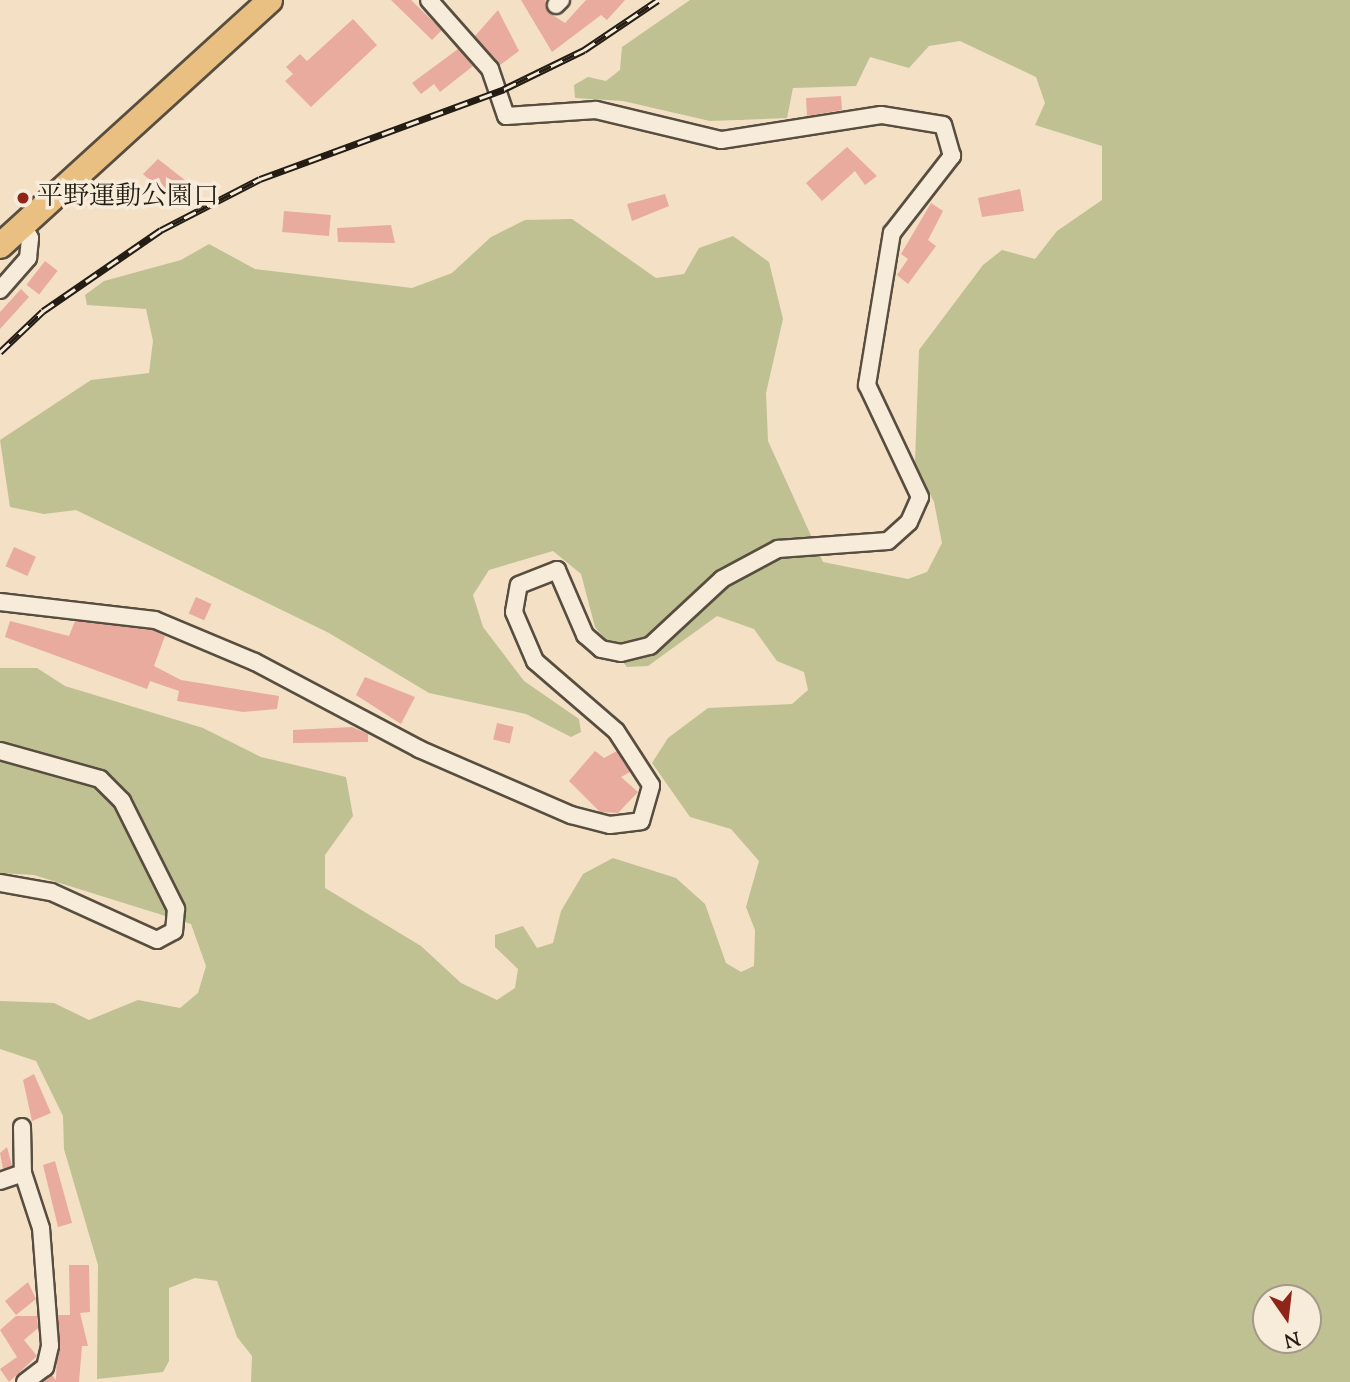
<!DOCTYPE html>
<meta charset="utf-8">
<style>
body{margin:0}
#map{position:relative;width:1350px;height:1382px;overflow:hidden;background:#f3e0c5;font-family:"Sorts Mill Goudy","Noto Serif JP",serif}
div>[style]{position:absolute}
.green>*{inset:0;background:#bfc192}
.building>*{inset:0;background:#e9ab9e;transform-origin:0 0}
.roads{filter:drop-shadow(2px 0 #584e40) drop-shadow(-2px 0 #584e40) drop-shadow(0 2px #584e40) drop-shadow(0 -2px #584e40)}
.minor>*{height:16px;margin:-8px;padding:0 8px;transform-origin:8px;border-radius:8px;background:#f7ebd9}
.highway>*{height:24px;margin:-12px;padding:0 12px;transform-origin:12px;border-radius:12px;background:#eac082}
.rail>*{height:7px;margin-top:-3.5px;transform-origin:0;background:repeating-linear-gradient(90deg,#f7ebd9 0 13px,#241d14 0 26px);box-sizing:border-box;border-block:2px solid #241d14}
.dots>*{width:19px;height:19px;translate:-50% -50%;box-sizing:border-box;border:4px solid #f7ebd9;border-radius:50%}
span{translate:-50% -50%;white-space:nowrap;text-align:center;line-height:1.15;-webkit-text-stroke:7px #f7ebd9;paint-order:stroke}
.poi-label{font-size:26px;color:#241d14}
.left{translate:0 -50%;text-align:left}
.north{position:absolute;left:1252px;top:1284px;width:70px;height:70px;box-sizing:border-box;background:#f7ebd9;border:2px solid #a3998a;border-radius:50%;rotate:166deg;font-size:19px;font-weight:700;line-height:28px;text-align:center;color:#241d14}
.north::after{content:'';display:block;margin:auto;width:24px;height:32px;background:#8f2418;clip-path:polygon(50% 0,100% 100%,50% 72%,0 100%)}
</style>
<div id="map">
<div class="green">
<div style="clip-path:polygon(evenodd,690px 0,1350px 0,1350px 1382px,251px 1382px,252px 1356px,237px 1337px,217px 1281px,195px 1278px,169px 1288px,169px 1361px,163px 1372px,97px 1379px,98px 1265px,64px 1149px,63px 1116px,36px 1061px,0 1049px,0 1001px,54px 1003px,89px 1020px,138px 1000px,180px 1008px,198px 993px,206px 966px,191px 924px,34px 875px,0 873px,0 668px,37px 668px,65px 686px,203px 728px,261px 757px,346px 777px,353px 816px,325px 855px,325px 888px,421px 946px,461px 983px,497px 1000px,515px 988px,518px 969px,495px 947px,495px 935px,523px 926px,537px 948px,553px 943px,561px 911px,583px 874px,613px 858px,676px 878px,705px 904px,726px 963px,741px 972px,754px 966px,755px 930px,746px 907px,759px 861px,731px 829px,690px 817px,652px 763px,668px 738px,708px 708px,792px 704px,808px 690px,804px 672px,777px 661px,754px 629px,717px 616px,648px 666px,627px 667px,595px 627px,581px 574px,553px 551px,489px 570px,473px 595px,483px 627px,524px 681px,579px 719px,581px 732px,571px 737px,526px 714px,429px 693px,329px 633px,76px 510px,44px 514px,10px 507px,0 440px,91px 380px,149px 373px,153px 341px,146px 309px,87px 305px,85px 295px,104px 281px,181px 260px,209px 244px,255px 269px,412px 288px,452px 273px,491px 237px,525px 220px,572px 219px,656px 278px,684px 274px,699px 248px,733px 236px,769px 262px,783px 319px,766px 393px,768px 441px,823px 562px,908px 579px,927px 572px,942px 543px,934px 502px,915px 462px,919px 350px,983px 265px,1002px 250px,1035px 259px,1057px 231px,1102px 200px,1102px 146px,1035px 125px,1045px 103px,1036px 77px,960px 41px,929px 46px,909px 68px,870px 57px,856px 86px,793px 88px,787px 118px,710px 121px,623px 101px,575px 98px,574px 85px,588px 77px,606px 81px,620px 70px,622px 47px,690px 0,1266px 1298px,1308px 1298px,1308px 1340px,1266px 1340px,1266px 1298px)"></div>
</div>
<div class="building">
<div style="clip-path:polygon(391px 0,411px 0,442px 30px,432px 40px)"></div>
<div style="clip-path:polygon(521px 0,545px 0,548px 12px,565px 23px,586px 0,625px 0,607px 20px,601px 15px,552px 52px)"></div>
<div style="clip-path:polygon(498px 10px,519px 51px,500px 65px,475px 36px)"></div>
<div style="clip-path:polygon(353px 19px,377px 45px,311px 107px,285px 81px,293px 74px,286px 67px,300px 54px,307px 61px)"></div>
<div style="clip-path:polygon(458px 49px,473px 66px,440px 92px,434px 84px,421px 94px,412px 83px)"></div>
<div style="clip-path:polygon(841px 96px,842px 110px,807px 116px,806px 98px)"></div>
<div style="clip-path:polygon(847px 147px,877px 176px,865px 185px,855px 171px,822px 201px,806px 183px)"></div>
<div style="clip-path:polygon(158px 159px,195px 188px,175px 204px,143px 174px)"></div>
<div style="clip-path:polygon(1020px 189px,1024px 211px,982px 217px,978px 198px)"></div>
<div style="clip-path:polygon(665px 194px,669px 206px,632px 221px,627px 204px)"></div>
<div style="clip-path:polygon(931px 203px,943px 211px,928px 240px,936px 246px,908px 284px,897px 275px,908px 259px,901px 254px)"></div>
<div style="left:284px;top:211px;width:47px;height:21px;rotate:5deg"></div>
<div style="clip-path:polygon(391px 225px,395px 243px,338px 242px,337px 228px)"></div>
<div style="left:45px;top:261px;width:16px;height:30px;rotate:38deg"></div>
<div style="clip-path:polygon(21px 289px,29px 297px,0 329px,0 312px)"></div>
<div style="left:14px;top:547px;width:24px;height:21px;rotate:24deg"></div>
<div style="left:196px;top:597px;width:17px;height:18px;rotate:24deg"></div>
<div style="clip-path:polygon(10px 621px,69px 636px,75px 621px,152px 630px,165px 636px,154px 666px,181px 680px,279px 696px,277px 709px,243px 712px,177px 701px,179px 691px,150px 681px,147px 689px,5px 637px)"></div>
<div style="clip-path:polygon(365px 677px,415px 697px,401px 724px,356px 695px)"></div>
<div style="left:497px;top:723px;width:17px;height:17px;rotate:13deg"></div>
<div style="clip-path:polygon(352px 727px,368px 734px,368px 742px,293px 743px,293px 730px)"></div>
<div style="clip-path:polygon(595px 751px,604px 758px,617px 751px,630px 772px,621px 777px,638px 792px,618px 813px,600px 812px,569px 781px)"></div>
<div style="clip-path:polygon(34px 1074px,51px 1113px,32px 1121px,23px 1080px)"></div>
<div style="clip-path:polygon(7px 1147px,12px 1166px,3px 1169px,0 1153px)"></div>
<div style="clip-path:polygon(55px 1161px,72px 1223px,58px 1227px,43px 1165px)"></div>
<div style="clip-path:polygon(69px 1265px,89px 1265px,90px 1312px,80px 1313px,88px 1346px,82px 1346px,79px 1382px,43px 1382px,52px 1375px,56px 1380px,58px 1315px,70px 1315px)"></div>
<div style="clip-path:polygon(28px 1282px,36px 1299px,16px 1315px,5px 1301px)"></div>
<div style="clip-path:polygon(16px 1316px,37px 1316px,38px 1328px,24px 1340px,37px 1356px,9px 1382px,0 1369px,17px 1357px,0 1330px)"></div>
</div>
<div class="roads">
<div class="minor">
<div style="left:556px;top:5px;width:7px;rotate:-45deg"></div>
<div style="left:0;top:290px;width:43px;rotate:-48.8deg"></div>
<div style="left:28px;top:258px;width:20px;rotate:-84deg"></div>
<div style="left:30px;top:238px;width:15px;rotate:-118deg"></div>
<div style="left:0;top:602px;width:156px;rotate:6.6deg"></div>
<div style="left:155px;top:620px;width:108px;rotate:22.8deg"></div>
<div style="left:255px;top:662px;width:186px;rotate:27.9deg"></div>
<div style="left:419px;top:749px;width:166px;rotate:23.5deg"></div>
<div style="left:571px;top:815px;width:40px;rotate:14.4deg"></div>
<div style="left:610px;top:825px;width:31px;rotate:-7deg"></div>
<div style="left:641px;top:821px;width:37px;rotate:-74deg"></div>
<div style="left:651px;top:785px;width:64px;rotate:-122.9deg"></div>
<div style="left:616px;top:731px;width:107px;rotate:-139.2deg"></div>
<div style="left:535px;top:661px;width:53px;rotate:-113.2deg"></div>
<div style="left:514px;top:612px;width:27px;rotate:-80deg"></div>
<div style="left:519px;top:585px;width:41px;rotate:-21.5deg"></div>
<div style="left:557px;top:570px;width:71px;rotate:66.7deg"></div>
<div style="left:585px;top:635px;width:21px;rotate:41deg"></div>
<div style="left:601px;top:649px;width:20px;rotate:11deg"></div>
<div style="left:621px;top:653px;width:30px;rotate:-14deg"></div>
<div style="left:650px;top:646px;width:98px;rotate:-42.9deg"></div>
<div style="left:722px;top:579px;width:64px;rotate:-28.2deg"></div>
<div style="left:778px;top:549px;width:110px;rotate:-4.2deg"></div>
<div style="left:888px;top:541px;width:28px;rotate:-42deg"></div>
<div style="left:909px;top:522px;width:27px;rotate:-66deg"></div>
<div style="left:920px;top:497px;width:124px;rotate:-115.3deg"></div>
<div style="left:867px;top:385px;width:154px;rotate:-80.7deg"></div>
<div style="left:892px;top:233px;width:98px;rotate:-52.1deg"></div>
<div style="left:952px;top:156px;width:32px;rotate:-106deg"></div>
<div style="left:943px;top:125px;width:63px;rotate:-170.8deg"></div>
<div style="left:881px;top:115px;width:162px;rotate:171.1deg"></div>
<div style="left:721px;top:140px;width:129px;rotate:-166.5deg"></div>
<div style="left:596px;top:110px;width:90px;rotate:176.2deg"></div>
<div style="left:506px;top:116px;width:50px;rotate:-108.8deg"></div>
<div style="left:490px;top:69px;width:92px;rotate:-131.5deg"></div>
<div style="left:0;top:751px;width:104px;rotate:15.6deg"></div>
<div style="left:100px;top:779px;width:31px;rotate:45deg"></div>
<div style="left:122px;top:801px;width:121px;rotate:63.4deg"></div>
<div style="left:176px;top:909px;width:22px;rotate:95deg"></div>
<div style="left:174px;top:931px;width:19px;rotate:152deg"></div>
<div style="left:157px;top:940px;width:116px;rotate:-155.6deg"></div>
<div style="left:51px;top:892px;width:52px;rotate:-170deg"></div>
<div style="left:22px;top:1127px;width:46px;rotate:88.8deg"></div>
<div style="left:23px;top:1173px;width:58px;rotate:71.9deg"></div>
<div style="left:41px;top:1228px;width:118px;rotate:85.6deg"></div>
<div style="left:50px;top:1346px;width:22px;rotate:103deg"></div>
<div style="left:45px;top:1367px;width:25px;rotate:143deg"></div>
<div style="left:0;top:1181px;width:24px;rotate:-19deg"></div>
</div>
<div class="highway">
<div style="left:0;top:246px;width:365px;rotate:-42.3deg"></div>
</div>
</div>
<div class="rail">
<div style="left:0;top:352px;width:59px;rotate:-43.6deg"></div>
<div style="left:43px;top:311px;width:143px;rotate:-34.5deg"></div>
<div style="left:161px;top:230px;width:111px;rotate:-27.3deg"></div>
<div style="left:260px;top:179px;width:260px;rotate:-20.2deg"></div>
<div style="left:504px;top:89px;width:89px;rotate:-26deg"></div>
<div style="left:584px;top:50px;width:89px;rotate:-34deg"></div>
</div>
<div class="dots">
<div style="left:23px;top:198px;background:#8f2418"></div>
</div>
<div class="poi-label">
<span class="left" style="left:37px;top:198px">平野運動公園口</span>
</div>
<div class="north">N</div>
</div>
